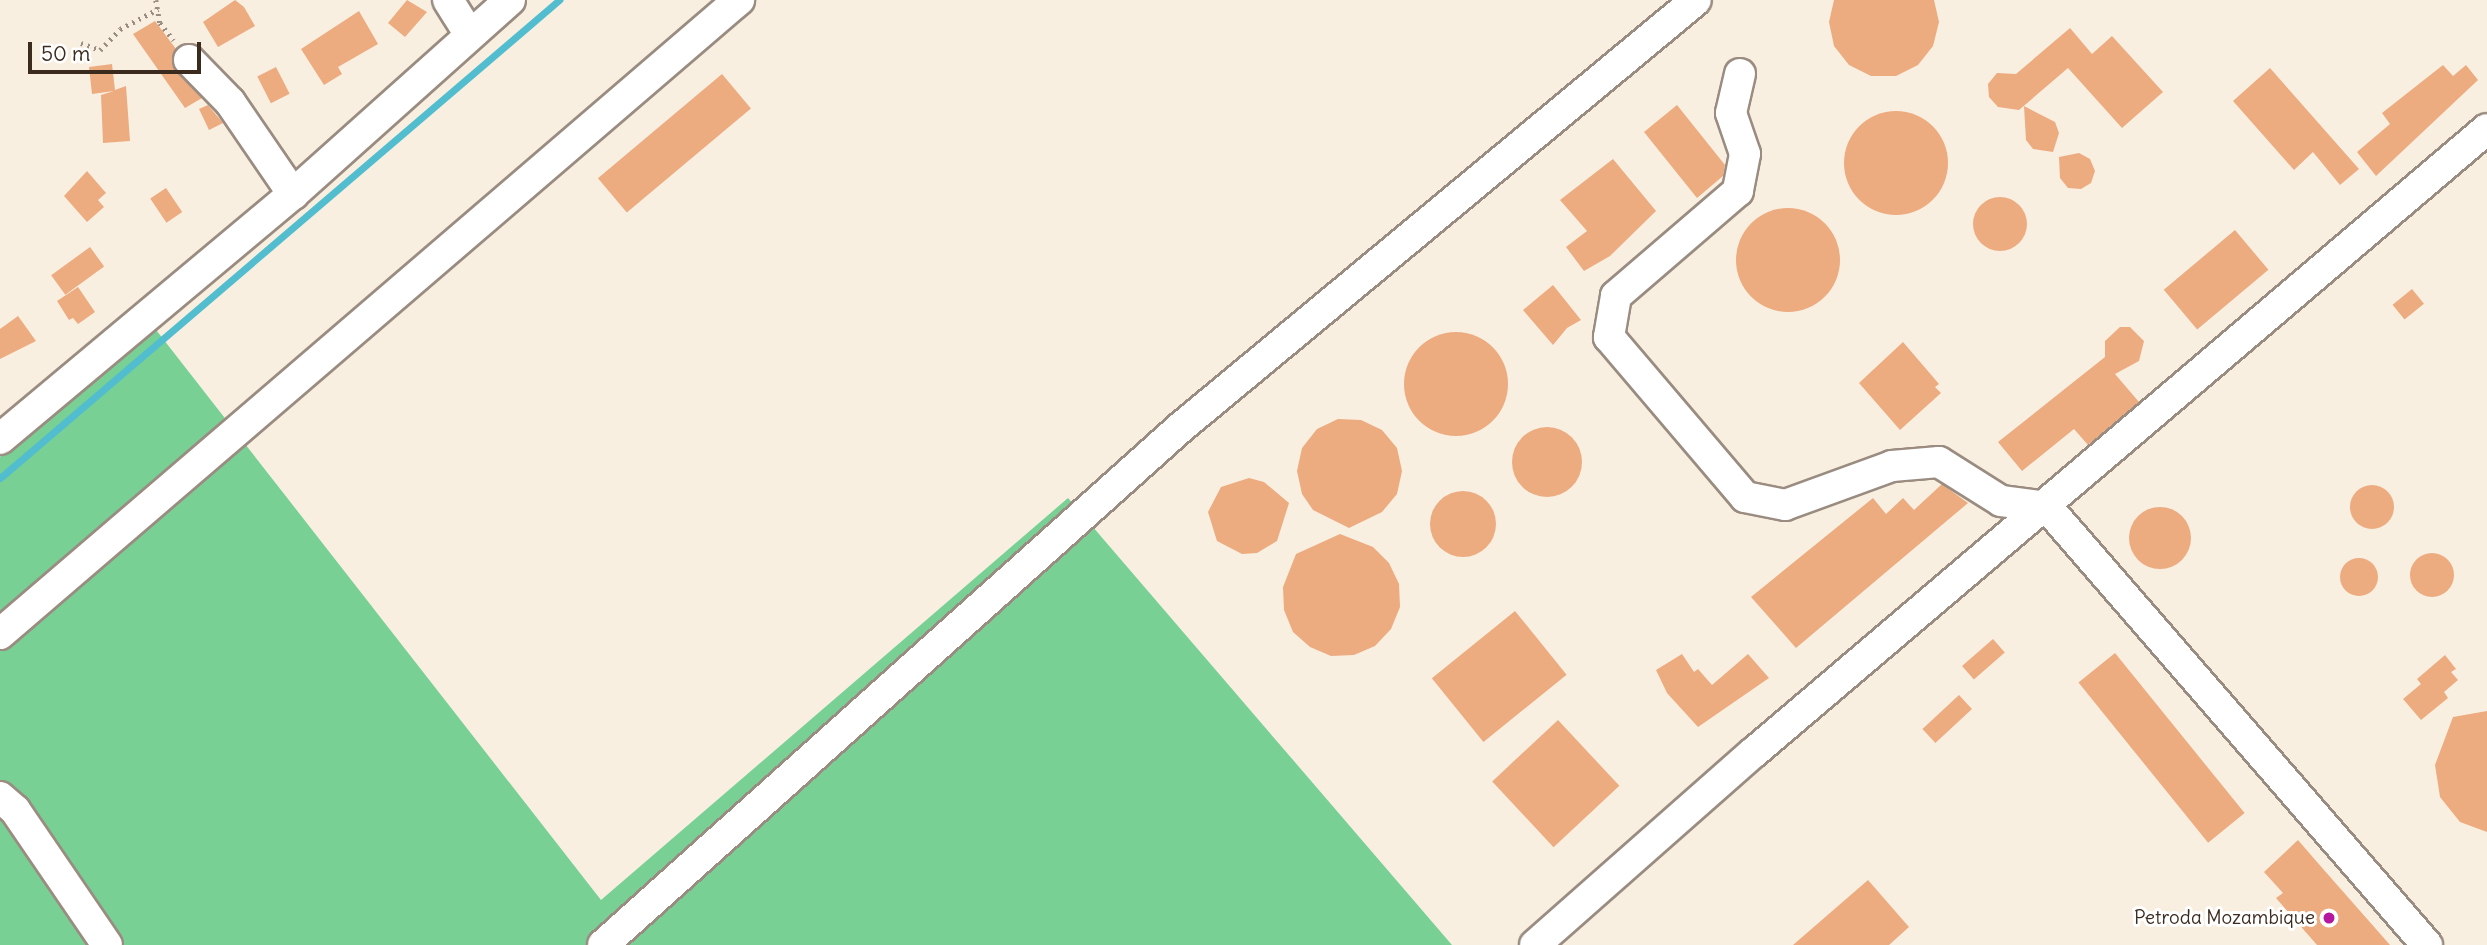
<!DOCTYPE html>
<style>
body{margin:0}
#map{position:relative;width:2487px;height:945px;overflow:hidden;background:#f9efe1;font-family:Delius,sans-serif}
div>[style]{position:absolute}
.green>*{inset:0;background:#78d095}
.stream>*{height:7px;margin:-3.5px;padding:0 3.5px;transform-origin:3.5px;border-radius:3.5px;background:#52bdce}
.building>*{inset:0;background:#edab80;transform-origin:0 0}
.round{border-radius:50%}
.path>*{height:4.5px;margin-top:-2.25px;transform-origin:0;background:repeating-linear-gradient(90deg,#9a8c80 0 2px,transparent 0 7px)}
.roads{filter:drop-shadow(2px 0 #9a8c80) drop-shadow(-2px 0 #9a8c80) drop-shadow(0 2px #9a8c80) drop-shadow(0 -2px #9a8c80)}
.minor>*{height:30px;margin:-15px;padding:0 15px;transform-origin:15px;border-radius:15px;background:#fff}
.dots>*{width:19px;height:19px;translate:-50% -50%;box-sizing:border-box;border:4px solid #fff;border-radius:50%}
span{translate:-50% -50%;white-space:nowrap;text-align:center;line-height:1.15;-webkit-text-stroke:6px #fff;paint-order:stroke}
.poi-label{font-size:19px;color:#3b2a1e}
.right{translate:-100% -50%;text-align:right}
.scale{position:absolute;left:28px;top:42px;width:173px;height:32px;box-sizing:border-box;border:4px solid #3b2a1e;border-top:0;padding-left:9px;font-size:21px;line-height:24px;white-space:nowrap;color:#3b2a1e;-webkit-text-stroke:5px #fff;paint-order:stroke}
</style>
<div id="map">
<div class="green">
<div style="clip-path:polygon(153px 326px,601px 900px,1068px 498px,1452px 945px,0 945px,0 457px)"></div>
</div>
<div class="stream">
<div style="left:0;top:478px;width:736px;rotate:-40.53deg"></div>
</div>
<div class="building">
<div style="clip-path:polygon(235px 0,244px 7px,255px 26px,218px 47px,203px 22px)"></div>
<div style="clip-path:polygon(407px 0,427px 12px,405px 37px,388px 23px)"></div>
<div style="clip-path:polygon(1834px 0,1934px 0,1939px 22px,1933px 46px,1918px 65px,1896px 76px,1871px 76px,1849px 65px,1834px 46px,1829px 22px)"></div>
<div style="clip-path:polygon(359px 11px,378px 44px,338px 67px,342px 74px,324px 85px,301px 49px)"></div>
<div style="clip-path:polygon(155px 21px,176px 49px,172px 64px,176px 72px,202px 98px,185px 108px,133px 34px)"></div>
<div style="clip-path:polygon(2070px 28px,2092px 54px,2112px 36px,2163px 92px,2122px 128px,2068px 68px,2019px 110px,1998px 107px,1989px 97px,1988px 84px,1997px 73px,2016px 74px)"></div>
<div style="clip-path:polygon(112px 64px,115px 90px,126px 86px,130px 141px,103px 143px,101px 95px,114px 91px,92px 94px,89px 67px)"></div>
<div style="clip-path:polygon(2443px 65px,2453px 76px,2466px 65px,2478px 80px,2376px 176px,2357px 152px,2390px 124px,2382px 113px)"></div>
<div style="left:276px;top:67px;width:30px;height:21px;rotate:63deg"></div>
<div style="clip-path:polygon(2270px 68px,2359px 169px,2340px 185px,2313px 152px,2294px 170px,2233px 101px)"></div>
<div style="left:722px;top:74px;width:45px;height:162px;rotate:50deg"></div>
<div style="clip-path:polygon(208px 105px,223px 123px,209px 130px,199px 109px)"></div>
<div style="clip-path:polygon(1677px 105px,1725px 165px,1723px 176px,1697px 198px,1644px 132px)"></div>
<div style="clip-path:polygon(2024px 106px,2055px 122px,2059px 133px,2053px 152px,2033px 149px,2026px 140px)"></div>
<div class="round" style="left:1844px;top:111px;width:104px;height:104px"></div>
<div style="clip-path:polygon(2079px 153px,2090px 159px,2095px 171px,2091px 183px,2081px 189px,2068px 188px,2060px 178px,2059px 157px)"></div>
<div style="clip-path:polygon(1613px 159px,1656px 211px,1610px 256px,1584px 271px,1566px 247px,1587px 231px,1560px 200px)"></div>
<div style="clip-path:polygon(87px 171px,106px 193px,98px 200px,104px 207px,87px 222px,64px 196px)"></div>
<div style="left:166px;top:188px;width:29px;height:19px;rotate:56deg"></div>
<div class="round" style="left:1973px;top:197px;width:54px;height:54px"></div>
<div class="round" style="left:1736px;top:208px;width:104px;height:104px"></div>
<div style="left:2235px;top:230px;width:52px;height:93px;rotate:50deg"></div>
<div style="left:90px;top:247px;width:24px;height:48px;rotate:54deg"></div>
<div style="clip-path:polygon(1553px 285px,1581px 320px,1567px 328px,1553px 345px,1523px 310px)"></div>
<div style="clip-path:polygon(78px 287px,95px 312px,78px 324px,73px 318px,69px 320px,57px 301px)"></div>
<div style="left:2412px;top:289px;width:19px;height:25px;rotate:51deg"></div>
<div style="clip-path:polygon(18px 316px,36px 341px,0 359px,0 329px)"></div>
<div style="clip-path:polygon(2120px 327px,2130px 327px,2144px 341px,2139px 361px,2115px 374px,2139px 402px,2088px 445px,2074px 429px,2022px 471px,1998px 442px,2105px 357px,2105px 341px)"></div>
<div class="round" style="left:1404px;top:332px;width:104px;height:104px"></div>
<div style="clip-path:polygon(1903px 342px,1939px 384px,1935px 387px,1941px 393px,1900px 430px,1859px 383px)"></div>
<div style="clip-path:polygon(1338px 419px,1361px 420px,1382px 430px,1397px 448px,1402px 471px,1397px 494px,1382px 512px,1349px 528px,1313px 510px,1302px 494px,1297px 471px,1302px 448px,1317px 429px)"></div>
<div class="round" style="left:1512px;top:427px;width:70px;height:70px"></div>
<div style="clip-path:polygon(1249px 478px,1264px 482px,1289px 503px,1277px 541px,1257px 553px,1242px 554px,1217px 541px,1208px 512px,1221px 487px)"></div>
<div style="clip-path:polygon(1942px 484px,1968px 503px,1796px 648px,1751px 597px,1873px 498px,1886px 514px,1903px 498px,1914px 510px)"></div>
<div class="round" style="left:2350px;top:485px;width:44px;height:44px"></div>
<div class="round" style="left:1430px;top:491px;width:66px;height:66px"></div>
<div class="round" style="left:2129px;top:507px;width:62px;height:62px"></div>
<div style="clip-path:polygon(1340px 534px,1373px 547px,1389px 563px,1399px 584px,1400px 607px,1391px 629px,1375px 646px,1354px 655px,1331px 656px,1310px 647px,1293px 632px,1284px 610px,1283px 587px,1296px 554px)"></div>
<div class="round" style="left:2410px;top:553px;width:44px;height:44px"></div>
<div class="round" style="left:2340px;top:558px;width:38px;height:38px"></div>
<div style="left:1515px;top:611px;width:82px;height:107px;rotate:51deg"></div>
<div style="left:1993px;top:639px;width:18px;height:41px;rotate:49deg"></div>
<div style="left:2115px;top:653px;width:206px;height:47px;rotate:51deg"></div>
<div style="clip-path:polygon(1682px 654px,1694px 672px,1698px 669px,1712px 685px,1748px 654px,1769px 678px,1698px 727px,1667px 693px,1656px 670px)"></div>
<div style="clip-path:polygon(2445px 655px,2456px 669px,2451px 672px,2458px 680px,2444px 692px,2448px 698px,2421px 720px,2403px 699px,2421px 684px,2417px 679px)"></div>
<div style="left:1959px;top:695px;width:19px;height:50px;rotate:47deg"></div>
<div style="clip-path:polygon(2487px 711px,2487px 832px,2460px 822px,2440px 797px,2435px 765px,2453px 717px)"></div>
<div style="left:1558px;top:720px;width:90px;height:90px;rotate:47deg"></div>
<div style="clip-path:polygon(2298px 840px,2317px 862px,2390px 945px,2317px 945px,2276px 898px,2283px 893px,2264px 872px)"></div>
<div style="clip-path:polygon(1868px 880px,1909px 927px,1889px 945px,1793px 945px)"></div>
</div>
<div class="path">
<div style="left:156px;top:0;width:23px;rotate:80deg"></div>
<div style="left:160px;top:23px;width:22px;rotate:51deg"></div>
<div style="left:81px;top:43px;width:20px;rotate:20deg"></div>
<div style="left:100px;top:50px;width:29px;rotate:-46deg"></div>
<div style="left:120px;top:29px;width:43px;rotate:-27.8deg"></div>
</div>
<div class="roads">
<div class="minor">
<div style="left:448px;top:0;width:41px;rotate:57.8deg"></div>
<div style="left:189px;top:60px;width:59px;rotate:45.7deg"></div>
<div style="left:230px;top:102px;width:112px;rotate:55.6deg"></div>
<div style="left:1740px;top:74px;width:40px;rotate:103deg"></div>
<div style="left:1731px;top:113px;width:43px;rotate:71.1deg"></div>
<div style="left:1745px;top:154px;width:38px;rotate:101deg"></div>
<div style="left:1738px;top:191px;width:161px;rotate:139.3deg"></div>
<div style="left:1616px;top:296px;width:42px;rotate:99.7deg"></div>
<div style="left:1609px;top:337px;width:210px;rotate:49.6deg"></div>
<div style="left:1745px;top:497px;width:41px;rotate:11.3deg"></div>
<div style="left:1785px;top:505px;width:114px;rotate:-20deg"></div>
<div style="left:1892px;top:466px;width:47px;rotate:-4.9deg"></div>
<div style="left:1939px;top:462px;width:73px;rotate:32.2deg"></div>
<div style="left:2001px;top:501px;width:46px;rotate:7.4deg"></div>
<div style="left:2047px;top:507px;width:580px;rotate:49.06deg"></div>
<div style="left:0;top:439px;width:382px;rotate:-39.9deg"></div>
<div style="left:293px;top:194px;width:291px;rotate:-41.8deg"></div>
<div style="left:0;top:634px;width:974px;rotate:-40.63deg"></div>
<div style="left:0;top:797px;width:20px;rotate:41deg"></div>
<div style="left:15px;top:810px;width:163px;rotate:55.7deg"></div>
<div style="left:603px;top:945px;width:775px;rotate:-41.86deg"></div>
<div style="left:1180px;top:428px;width:670px;rotate:-39.67deg"></div>
<div style="left:1535px;top:945px;width:290px;rotate:-41.4deg"></div>
<div style="left:1753px;top:753px;width:963px;rotate:-40.37deg"></div>
</div>
</div>
<div class="dots">
<div style="left:2329px;top:918px;background:#b5179e"></div>
</div>
<div class="poi-label">
<span class="right" style="left:2315px;top:918px">Petroda Mozambique</span>
</div>
<div class="scale">50 m</div>
</div>
